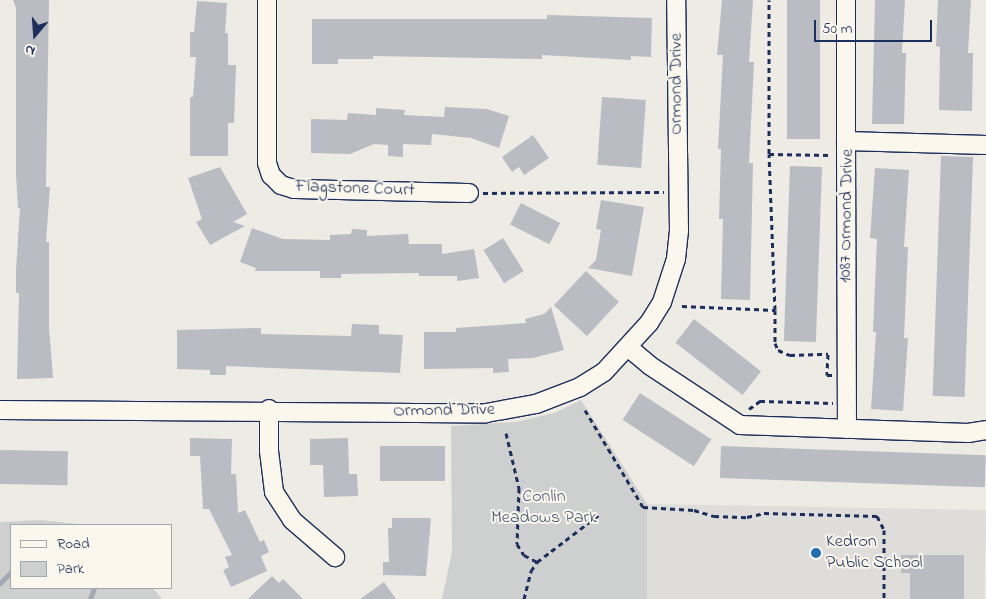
<!DOCTYPE html>
<style>
body{margin:0}
#map{position:relative;width:986px;height:599px;overflow:hidden;background:#eeebe4;font-family:"Indie Flower",sans-serif}
div>[style]{position:absolute}
.built>*{inset:0;background:#deddda;transform-origin:0 0}
.green>*{inset:0;background:#cecfcf}
.stream>*{height:5px;margin:-2.5px;padding:0 2.5px;transform-origin:2.5px;border-radius:2.5px;background:#a3a8b4}
.building>*{inset:0;background:#b9bcc3;transform-origin:0 0}
.path>*{height:3px;margin-top:-1.5px;transform-origin:0;background:repeating-linear-gradient(90deg,#1b2f5e 0 5px,transparent 0 9px)}
.roads{filter:drop-shadow(1px 0 #1b2f5e) drop-shadow(-1px 0 #1b2f5e) drop-shadow(0 1px #1b2f5e) drop-shadow(0 -1px #1b2f5e)}
.minor>*{height:18px;margin:-9px;padding:0 9px;transform-origin:9px;border-radius:9px;background:#fbf7ec}
.dots>*{width:14px;height:14px;translate:-50% -50%;box-sizing:border-box;border:2px solid #fbf7ec;border-radius:50%}
span{translate:-50% -50%;white-space:nowrap;text-align:center;line-height:1.15;-webkit-text-stroke:4px #fbf7ec;paint-order:stroke}
.street-label{font-size:18px;color:#1b2f5e}
.park-label{font-size:18px;color:#48577a}
.poi-label{font-size:18px;color:#1b2f5e}
.left{translate:0 -50%;text-align:left}
.legend{position:absolute;left:10px;top:524px;width:162px;height:65px;box-sizing:border-box;background:#fbf7ec;border:1px solid #a1a7b3;margin:0;padding:6px 9px;list-style:none;font-size:15px;color:#1b2f5e}
.legend li{display:flex;align-items:center;gap:10px;height:25px}
.legend b{width:25px;border:1px solid #a1a7b3}
.north{position:absolute;left:10px;top:10px;width:50px;height:50px;-webkit-text-stroke:4px #fbf7ec;paint-order:stroke;rotate:198deg;font-size:14px;font-weight:700;line-height:20px;text-align:center;color:#1b2f5e}
.north::after{content:'';display:block;margin:auto;width:18px;height:22px;background:#1b2f5e;clip-path:polygon(50% 0,100% 100%,50% 72%,0 100%)}
.scale{position:absolute;left:814px;top:20px;width:118px;height:22px;box-sizing:border-box;border:2px solid #1b2f5e;border-top:0;padding-left:6px;font-size:15px;line-height:18px;white-space:nowrap;color:#1b2f5e;-webkit-text-stroke:4px #fbf7ec;paint-order:stroke}
</style>
<div id="map">
<div class="built">
<div style="left:647px;top:504px;width:339px;height:95px;rotate:1deg"></div>
</div>
<div class="green">
<div style="clip-path:polygon(581px 400px,647px 504px,647px 599px,442px 599px,452px 552px,451px 426px,516px 422px,554px 413px)"></div>
<div style="clip-path:polygon(41px 520px,86px 525px,11px 525px,11px 588px,153px 588px,162px 599px,0 599px,0 522px)"></div>
</div>
<div class="stream">
<div style="left:0;top:583px;width:16px;rotate:-45deg"></div>
<div style="left:90px;top:599px;width:12px;rotate:-70deg"></div>
</div>
<div class="building">
<div style="clip-path:polygon(13px 0,49px 0,46px 187px,50px 187px,46px 242px,49px 242px,49px 327px,53px 378px,17px 379px,19px 293px,16px 293px,16px 270px,20px 208px,18px 208px,16px 175px,16px 8px)"></div>
<div style="clip-path:polygon(722px 0,753px 0,749px 62px,754px 62px,749px 163px,753px 163px,750px 300px,721px 299px,723px 219px,719px 219px,721px 149px,718px 149px,723px 55px,717px 55px)"></div>
<div style="left:787px;top:0;width:33px;height:139px"></div>
<div style="clip-path:polygon(875px 0,905px 0,902px 53px,906px 53px,904px 124px,872px 124px)"></div>
<div style="clip-path:polygon(938px 0,971px 0,968px 53px,973px 53px,972px 111px,939px 110px,940px 47px,936px 46px)"></div>
<div style="clip-path:polygon(197px 1px,227px 3px,225px 33px,228px 33px,228px 65px,236px 65px,234px 123px,228px 123px,228px 156px,190px 156px,190px 97px,193px 97px,196px 57px,190px 57px,190px 32px,194px 32px)"></div>
<div style="clip-path:polygon(547px 15px,652px 18px,651px 57px,631px 56px,631px 60px,542px 55px,542px 59px,373px 56px,373px 59px,338px 59px,338px 64px,312px 64px,312px 19px,547px 19px)"></div>
<div style="left:602px;top:97px;width:44px;height:68px;rotate:4deg"></div>
<div style="clip-path:polygon(445px 107px,487px 109px,509px 116px,499px 148px,471px 138px,432px 134px,431px 145px,403px 144px,403px 157px,388px 156px,388px 145px,374px 144px,350px 154px,311px 153px,311px 119px,347px 120px,348px 113px,376px 115px,376px 108px,405px 110px,404px 115px,444px 117px)"></div>
<div style="clip-path:polygon(533px 135px,549px 158px,524px 175px,519px 167px,512px 172px,502px 157px)"></div>
<div style="left:941px;top:156px;width:32px;height:240px;rotate:2deg"></div>
<div style="left:790px;top:166px;width:32px;height:175px;rotate:2deg"></div>
<div style="clip-path:polygon(220px 167px,247px 214px,233px 222px,245px 226px,210px 245px,196px 222px,202px 219px,188px 178px)"></div>
<div style="clip-path:polygon(875px 168px,909px 170px,904px 247px,908px 247px,904px 338px,908px 338px,903px 411px,871px 409px,876px 332px,873px 332px,877px 239px,870px 238px)"></div>
<div style="clip-path:polygon(601px 200px,644px 207px,632px 276px,588px 268px,596px 260px,601px 230px,596px 229px)"></div>
<div style="left:521px;top:203px;width:44px;height:24px;rotate:27deg"></div>
<div style="clip-path:polygon(252px 228px,283px 239px,330px 240px,330px 235px,351px 234px,352px 229px,367px 230px,367px 236px,408px 234px,409px 244px,442px 244px,442px 254px,474px 249px,479px 278px,457px 281px,457px 276px,419px 276px,419px 273px,341px 274px,341px 278px,320px 278px,320px 271px,255px 271px,256px 268px,240px 262px)"></div>
<div style="left:503px;top:238px;width:39px;height:23px;rotate:58deg"></div>
<div style="left:586px;top:271px;width:45px;height:47px;rotate:43deg"></div>
<div style="clip-path:polygon(551px 307px,564px 350px,533px 358px,508px 359px,509px 372px,493px 373px,493px 368px,424px 369px,424px 332px,456px 332px,456px 328px,526px 323px,525px 319px,544px 314px)"></div>
<div style="left:694px;top:319px;width:85px;height:30px;rotate:38deg"></div>
<div style="clip-path:polygon(352px 324px,379px 325px,379px 334px,403px 335px,400px 373px,226px 366px,226px 375px,210px 375px,210px 370px,177px 369px,177px 330px,261px 328px,261px 334px,351px 336px)"></div>
<div style="left:640px;top:393px;width:85px;height:32px;rotate:33deg"></div>
<div style="clip-path:polygon(190px 438px,232px 439px,231px 474px,236px 474px,238px 513px,245px 510px,260px 542px,264px 540px,269px 552px,261px 556px,267px 571px,231px 587px,223px 570px,229px 567px,225px 557px,232px 555px,209px 509px,203px 509px,200px 456px,190px 456px)"></div>
<div style="clip-path:polygon(348px 438px,349px 474px,357px 474px,358px 496px,324px 497px,323px 465px,310px 465px,310px 439px)"></div>
<div style="left:380px;top:446px;width:65px;height:35px"></div>
<div style="left:721px;top:446px;width:265px;height:32px;rotate:2deg"></div>
<div style="left:0;top:450px;width:68px;height:34px;rotate:1deg"></div>
<div style="clip-path:polygon(392px 518px,431px 518px,426px 576px,383px 575px,383px 562px,389px 562px,388px 528px,392px 528px)"></div>
<div style="clip-path:polygon(901px 555px,964px 555px,964px 599px,910px 599px,910px 573px,901px 573px)"></div>
<div style="clip-path:polygon(272px 576px,279px 583px,283px 579px,303px 599px,248px 599px)"></div>
<div style="clip-path:polygon(384px 582px,396px 599px,360px 599px)"></div>
</div>
<div class="path">
<div style="left:769px;top:154px;width:154px;rotate:-90deg"></div>
<div style="left:483px;top:193px;width:181px;rotate:-0.3deg"></div>
<div style="left:682px;top:306px;width:93px;rotate:2.5deg"></div>
<div style="left:775px;top:310px;width:33px;rotate:90deg"></div>
<div style="left:775px;top:343px;width:8px;rotate:67deg"></div>
<div style="left:778px;top:350px;width:13px;rotate:23deg"></div>
<div style="left:790px;top:355px;width:38px;rotate:-2deg"></div>
<div style="left:828px;top:354px;width:21px;rotate:93deg"></div>
<div style="left:827px;top:375px;width:6px"></div>
<div style="left:775px;top:310px;width:156px;rotate:-92.2deg"></div>
<div style="left:769px;top:154px;width:61px;rotate:0.9deg"></div>
<div style="left:749px;top:409px;width:14px;rotate:-36deg"></div>
<div style="left:760px;top:401px;width:73px;rotate:1.6deg"></div>
<div style="left:585px;top:410px;width:113px;rotate:59.1deg"></div>
<div style="left:643px;top:507px;width:51px;rotate:3.4deg"></div>
<div style="left:694px;top:510px;width:21px;rotate:17deg"></div>
<div style="left:714px;top:516px;width:33px;rotate:2deg"></div>
<div style="left:747px;top:517px;width:17px;rotate:-13deg"></div>
<div style="left:764px;top:513px;width:113px;rotate:1.5deg"></div>
<div style="left:877px;top:516px;width:16px;rotate:63deg"></div>
<div style="left:884px;top:530px;width:69px;rotate:90deg"></div>
<div style="left:506px;top:433px;width:57px;rotate:76.7deg"></div>
<div style="left:519px;top:488px;width:56px;rotate:92deg"></div>
<div style="left:517px;top:544px;width:13px;rotate:58deg"></div>
<div style="left:524px;top:555px;width:15px;rotate:28deg"></div>
<div style="left:537px;top:562px;width:79px;rotate:-37.3deg"></div>
<div style="left:524px;top:599px;width:29px;rotate:-76deg"></div>
<div style="left:531px;top:571px;width:11px;rotate:-56deg"></div>
</div>
<div class="roads">
<div class="minor">
<div style="left:267px;top:0;width:163px;rotate:90deg"></div>
<div style="left:267px;top:163px;width:13px;rotate:72deg"></div>
<div style="left:271px;top:175px;width:14px;rotate:45deg"></div>
<div style="left:281px;top:185px;width:14px;rotate:17deg"></div>
<div style="left:294px;top:189px;width:175px;rotate:1.3deg"></div>
<div style="left:846px;top:0;width:141px;rotate:90deg"></div>
<div style="left:629px;top:348px;width:26px;rotate:40deg"></div>
<div style="left:649px;top:365px;width:109px;rotate:33.4deg"></div>
<div style="left:740px;top:425px;width:228px;rotate:2deg"></div>
<div style="left:968px;top:433px;width:18px;rotate:-9deg"></div>
<div style="left:269px;top:409px;width:42px;rotate:90deg"></div>
<div style="left:269px;top:451px;width:41px;rotate:83deg"></div>
<div style="left:274px;top:492px;width:33px;rotate:57deg"></div>
<div style="left:292px;top:520px;width:57px;rotate:40.7deg"></div>
<div style="left:0;top:410px;width:486px;rotate:0.4deg"></div>
<div style="left:486px;top:413px;width:51px;rotate:-10.2deg"></div>
<div style="left:536px;top:404px;width:47px;rotate:-21.1deg"></div>
<div style="left:580px;top:387px;width:28px;rotate:-32deg"></div>
<div style="left:604px;top:372px;width:67px;rotate:-47.4deg"></div>
<div style="left:649px;top:323px;width:25px;rotate:-58deg"></div>
<div style="left:662px;top:302px;width:45px;rotate:-72deg"></div>
<div style="left:676px;top:259px;width:28px;rotate:-84deg"></div>
<div style="left:679px;top:231px;width:231px;rotate:-90.7deg"></div>
<div style="left:847px;top:429px;width:288px;rotate:-90.2deg"></div>
<div style="left:846px;top:141px;width:140px;rotate:1.6deg"></div>
</div>
</div>
<div class="dots">
<div style="left:816px;top:553px;background:#1f6fb2"></div>
</div>
<div class="street-label">
<span style="left:677px;top:84px;rotate:-90deg">Ormond Drive</span>
<span style="left:355px;top:189px;rotate:2deg">Flagstone Court</span>
<span style="left:847px;top:216px;rotate:-89deg">1087 Ormond Drive</span>
<span style="left:444px;top:411px;rotate:-1deg">Ormond Drive</span>
</div>
<div class="park-label">
<span style="left:544px;top:508px">Conlin<br>Meadows Park</span>
</div>
<div class="poi-label">
<span class="left" style="left:826px;top:553px">Kedron<br>Public School</span>
</div>
<ul class="legend">
<li><b style="height:6px;background:#fbf7ec"></b>Road</li>
<li><b style="height:14px;background:#cecfcf"></b>Park</li>
</ul>
<div class="north">N</div>
<div class="scale">50 m</div>
</div>
